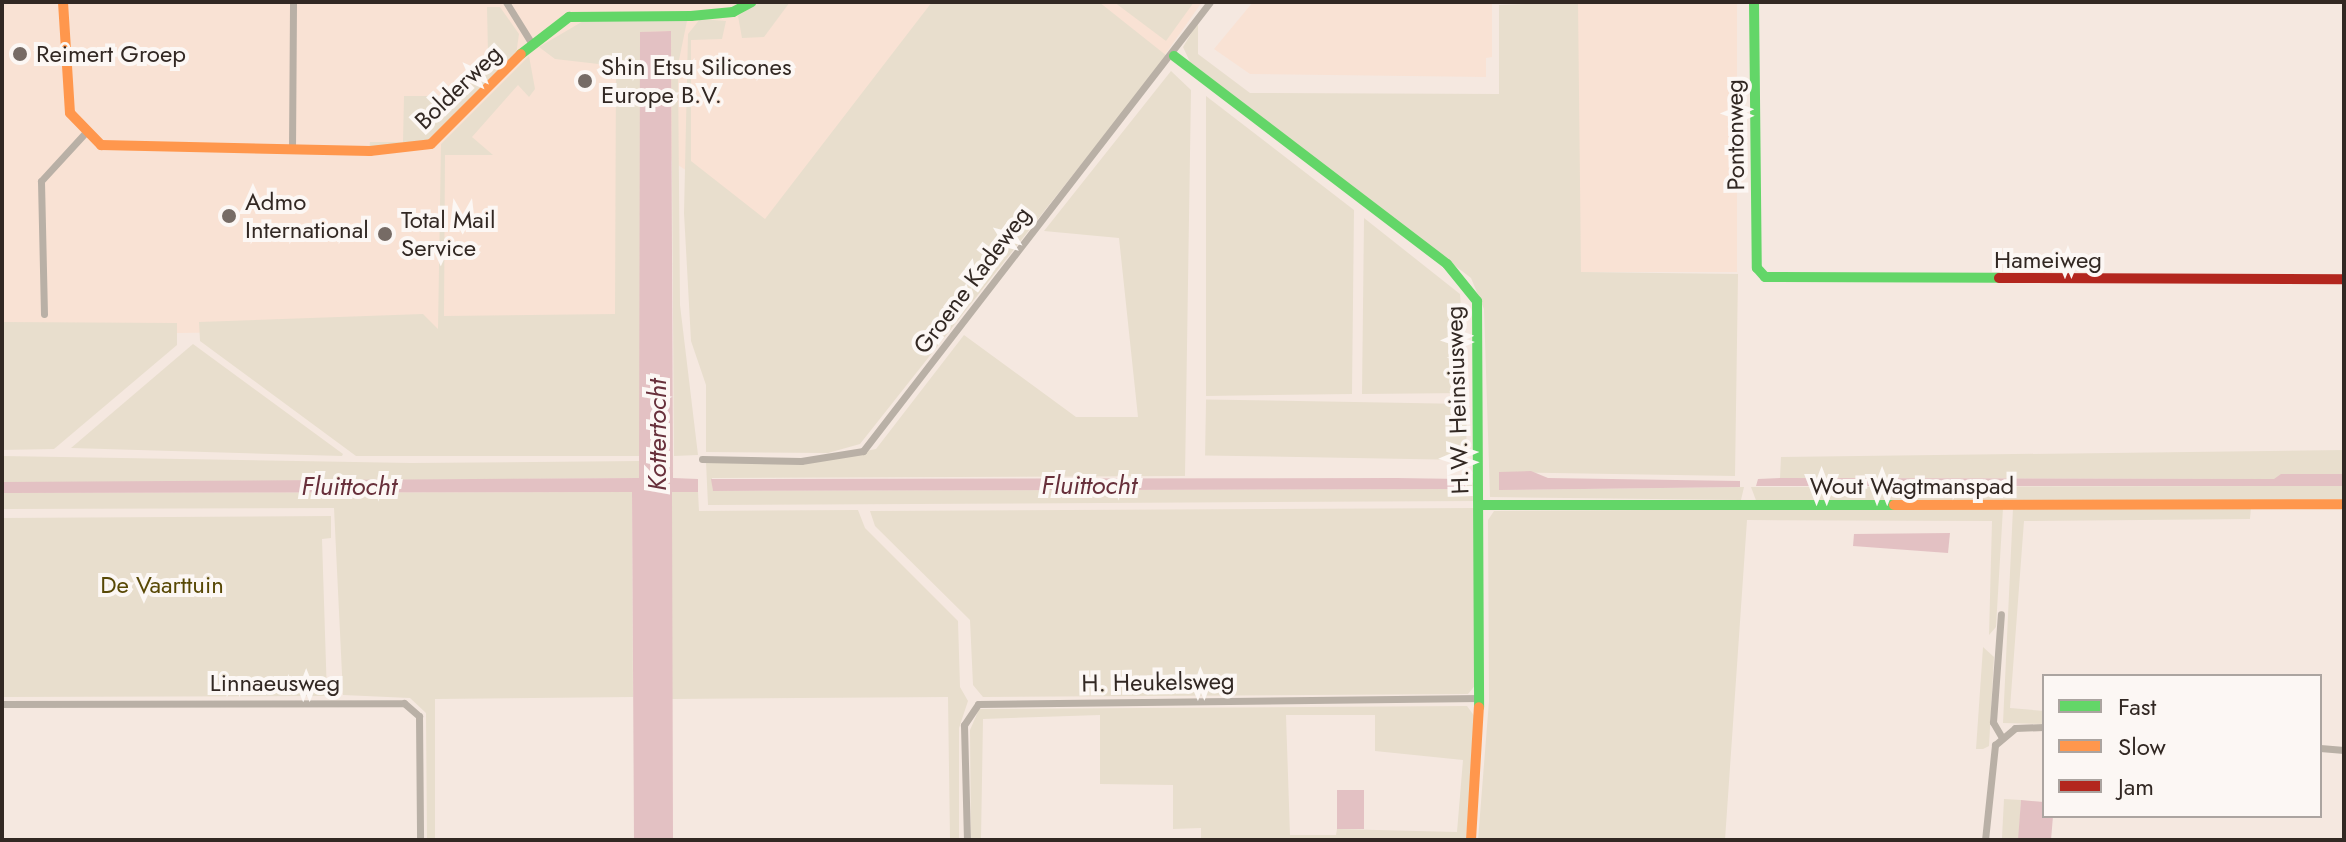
<!DOCTYPE html>
<style>
body{margin:0}
#map{position:relative;width:2346px;height:842px;overflow:hidden;background:#f5e8e0;font-family:Jost,sans-serif}
div>[style]{position:absolute}
.built>*{inset:0;background:#f9e2d4;transform-origin:0 0}
.green>*{inset:0;background:#e8decd;transform-origin:0 0}
.water>*{inset:0;background:#e3c1c3;transform-origin:0 0}
.street>*{height:7px;margin:-3.5px;padding:0 3.5px;transform-origin:3.5px;border-radius:3.5px;background:#b9b0a6}
.fast>*{height:10px;margin:-5px;padding:0 5px;transform-origin:5px;border-radius:5px;background:#63d668}
.slow>*{height:10px;margin:-5px;padding:0 5px;transform-origin:5px;border-radius:5px;background:#ff974d}
.jam>*{height:10px;margin:-5px;padding:0 5px;transform-origin:5px;border-radius:5px;background:#b3261e}
.dots>*{width:22px;height:22px;translate:-50% -50%;box-sizing:border-box;border:4px solid #fcf7f4;border-radius:50%}
span{translate:-50% -50%;white-space:nowrap;text-align:center;line-height:1.15;-webkit-text-stroke:8px #fcf7f4;paint-order:stroke}
.poi-label{font-size:24px;color:#322823}
.left{translate:0 -50%;text-align:left}
.street-label{font-size:24px;color:#322823}
.park-label{font-size:24px;color:#584805}
.water-label{font-size:26px;color:#68303b;font-style:italic}
.frame{position:absolute;inset:0;border:4px solid #322823;pointer-events:none}
.legend{position:absolute;left:2042px;top:674px;width:280px;height:144px;box-sizing:border-box;background:#fcf7f4;border:2px solid #aba4a0;margin:0;padding:10px 14px;list-style:none;font-size:24px;color:#322823}
.legend li{display:flex;align-items:center;gap:16px;height:40px}
.legend b{width:40px;border:2px solid #aba4a0}
</style>
<div id="map">
<div class="built">
<div style="clip-path:polygon(2px 2px,954px 2px,779px 235px,658px 151px,657px 325px,2px 336px)"></div>
<div style="clip-path:polygon(1090px 2px,1202px 2px,1162px 59px)"></div>
<div style="clip-path:polygon(1253px 2px,1492px 2px,1492px 57px,1486px 58px,1486px 77px,1250px 74px,1214px 49px)"></div>
<div style="left:1578px;top:2px;width:159px;height:270px"></div>
</div>
<div class="green">
<div style="clip-path:polygon(759px 2px,790px 2px,764px 37px,742px 38px,738px 16px)"></div>
<div style="clip-path:polygon(932px 2px,1099px 2px,1167px 56px,860px 444px,828px 453px,706px 452px,706px 385px,691px 341px,684px 213px,688px 34px,700px 19px,726px 21px,722px 39px,691px 40px,691px 161px,765px 219px)"></div>
<div style="clip-path:polygon(1114px 2px,1194px 2px,1166px 41px)"></div>
<div style="clip-path:polygon(1578px 2px,1581px 272px,1738px 274px,1735px 476px,1500px 472px,1499px 490px,1744px 487px,1741px 500px,1490px 497px,1484px 309px,1471px 278px,1190px 62px,1183px 47px,1198px 22px,1198px 54px,1250px 93px,1499px 94px,1499px 5px)"></div>
<div style="clip-path:polygon(487px 7px,500px 7px,519px 34px,516px 55px,425px 143px,369px 149px,370px 142px,403px 142px,404px 96px,451px 96px,488px 54px)"></div>
<div style="clip-path:polygon(585px 20px,687px 21px,678px 65px,680px 305px,698px 455px,674px 456px,671px 31px,640px 32px,641px 456px,356px 456px,200px 341px,199px 322px,423px 314px,438px 329px,441px 144px,529px 56px,535px 89px,529px 97px,518px 85px,472px 137px,493px 155px,445px 155px,444px 316px,615px 314px,616px 66px,555px 59px,539px 47px)"></div>
<div style="clip-path:polygon(1171px 71px,1191px 90px,1185px 476px,712px 478px,713px 491px,1467px 489px,1467px 483px,1478px 482px,1478px 501px,708px 505px,706px 462px,802px 463px,876px 449px,964px 335px,1076px 417px,1138px 417px,1119px 238px,1044px 231px)"></div>
<div style="clip-path:polygon(1206px 96px,1354px 210px,1352px 394px,1206px 396px)"></div>
<div style="clip-path:polygon(1364px 218px,1460px 294px,1467px 393px,1362px 394px)"></div>
<div style="clip-path:polygon(2px 322px,177px 323px,177px 345px,54px 449px,2px 450px)"></div>
<div style="clip-path:polygon(193px 344px,343px 454px,342px 456px,71px 448px)"></div>
<div style="left:1467px;top:404px;width:56px;height:261px;rotate:91deg"></div>
<div style="clip-path:polygon(2344px 450px,2344px 474px,2274px 479px,1780px 478px,1781px 457px)"></div>
<div style="clip-path:polygon(2px 456px,411px 463px,640px 461px,640px 478px,38px 483px,2px 482px)"></div>
<div style="clip-path:polygon(2344px 486px,2344px 499px,1757px 503px,1751px 487px)"></div>
<div style="clip-path:polygon(632px 492px,633px 697px,435px 699px,435px 840px,427px 840px,426px 713px,410px 698px,343px 695px,334px 508px,2px 509px,2px 493px)"></div>
<div style="clip-path:polygon(672px 492px,698px 492px,699px 511px,858px 510px,865px 528px,958px 621px,960px 687px,968px 701px,959px 728px,959px 840px,950px 840px,948px 697px,672px 699px)"></div>
<div style="clip-path:polygon(2251px 507px,2250px 519px,2024px 521px,2010px 708px,2044px 711px,2044px 724px,2003px 723px,2013px 508px)"></div>
<div style="clip-path:polygon(1476px 508px,1477px 683px,1468px 694px,983px 697px,973px 685px,970px 620px,875px 526px,870px 511px)"></div>
<div style="clip-path:polygon(2003px 508px,1996px 627px,1989px 635px,1992px 521px,1747px 520px,1725px 840px,1478px 840px,1489px 701px,1488px 520px,1494px 511px)"></div>
<div style="clip-path:polygon(331px 516px,331px 538px,322px 539px,327px 696px,2px 697px,2px 518px)"></div>
<div style="clip-path:polygon(1983px 647px,1994px 657px,1989px 746px,1983px 749px,1976px 749px)"></div>
<div style="clip-path:polygon(evenodd,1467px 706px,1475px 717px,1466px 840px,1201px 840px,1201px 828px,1173px 829px,1173px 785px,1100px 784px,1100px 715px,983px 719px,981px 840px,971px 840px,970px 730px,979px 709px,1467px 706px,1286px 715px,1375px 715px,1375px 751px,1463px 760px,1457px 832px,1337px 829px,1336px 835px,1290px 835px,1286px 715px)"></div>
<div style="left:2004px;top:799px;width:17px;height:41px;rotate:3deg"></div>
</div>
<div class="water">
<div style="clip-path:polygon(671px 31px,673px 478px,698px 479px,698px 492px,672px 492px,673px 840px,634px 840px,632px 492px,2px 493px,2px 482px,639px 478px,640px 32px)"></div>
<div style="clip-path:polygon(1531px 471px,1548px 478px,1740px 481px,1740px 487px,1499px 490px,1499px 472px)"></div>
<div style="clip-path:polygon(2281px 474px,2344px 474px,2344px 486px,1756px 486px,1758px 479px,1780px 478px,2274px 479px)"></div>
<div style="clip-path:polygon(1397px 478px,1461px 479px,1467px 489px,713px 491px,711px 479px)"></div>
<div style="clip-path:polygon(1950px 533px,1948px 553px,1853px 546px,1854px 534px)"></div>
<div style="left:1337px;top:790px;width:27px;height:39px"></div>
<div style="clip-path:polygon(2021px 800px,2044px 802px,2044px 816px,2053px 816px,2051px 840px,2018px 840px)"></div>
</div>
<div class="street">
<div style="left:506px;top:2px;width:49px;rotate:58.2deg"></div>
<div style="left:292px;top:149px;width:147px;rotate:-89.6deg"></div>
<div style="left:44px;top:314px;width:133px;rotate:-91.3deg"></div>
<div style="left:41px;top:181px;width:64px;rotate:-47.5deg"></div>
<div style="left:702px;top:459px;width:99px;rotate:1.2deg"></div>
<div style="left:801px;top:461px;width:63px;rotate:-9.2deg"></div>
<div style="left:863px;top:451px;width:567px;rotate:-52.3deg"></div>
<div style="left:2px;top:704px;width:402px;rotate:-0.1deg"></div>
<div style="left:404px;top:703px;width:20px;rotate:41deg"></div>
<div style="left:419px;top:716px;width:124px;rotate:89.5deg"></div>
<div style="left:2001px;top:736px;width:16px;rotate:-120deg"></div>
<div style="left:1993px;top:722px;width:108px;rotate:-85.8deg"></div>
<div style="left:2320px;top:748px;width:24px;rotate:5deg"></div>
<div style="left:967px;top:840px;width:115px;rotate:-91.5deg"></div>
<div style="left:964px;top:725px;width:25px;rotate:-56deg"></div>
<div style="left:978px;top:704px;width:502px;rotate:-0.68deg"></div>
<div style="left:1985px;top:840px;width:96px;rotate:-84deg"></div>
<div style="left:1995px;top:745px;width:26px;rotate:-40deg"></div>
<div style="left:2015px;top:728px;width:29px;rotate:-2deg"></div>
</div>
<div class="fast">
<div style="left:1754px;top:2px;width:266px;rotate:89.4deg"></div>
<div style="left:1757px;top:268px;width:12px;rotate:48deg"></div>
<div style="left:1765px;top:277px;width:234px;rotate:0.2deg"></div>
<div style="left:521px;top:54px;width:61px;rotate:-37.6deg"></div>
<div style="left:569px;top:17px;width:122px;rotate:-0.5deg"></div>
<div style="left:691px;top:16px;width:42px;rotate:-5.4deg"></div>
<div style="left:733px;top:12px;width:21px;rotate:-28deg"></div>
<div style="left:1174px;top:56px;width:343px;rotate:37.3deg"></div>
<div style="left:1447px;top:264px;width:48px;rotate:51deg"></div>
<div style="left:1477px;top:301px;width:406px;rotate:89.7deg"></div>
<div style="left:1481px;top:505px;width:413px"></div>
</div>
<div class="slow">
<div style="left:63px;top:2px;width:111px;rotate:86.4deg"></div>
<div style="left:70px;top:113px;width:45px;rotate:45.9deg"></div>
<div style="left:101px;top:145px;width:269px;rotate:1.3deg"></div>
<div style="left:370px;top:151px;width:61px;rotate:-6.5deg"></div>
<div style="left:431px;top:144px;width:127px;rotate:-45deg"></div>
<div style="left:1894px;top:505px;width:450px;rotate:-0.1deg"></div>
<div style="left:1471px;top:840px;width:133px;rotate:-86.6deg"></div>
</div>
<div class="jam">
<div style="left:1999px;top:278px;width:345px;rotate:0.2deg"></div>
</div>
<div class="dots">
<div style="left:20px;top:54px;background:#766b65"></div>
<div style="left:585px;top:81px;background:#766b65"></div>
<div style="left:229px;top:216px;background:#766b65"></div>
<div style="left:385px;top:234px;background:#766b65"></div>
</div>
<div class="poi-label">
<span class="left" style="left:36px;top:54px">Reimert Groep</span>
<span class="left" style="left:601px;top:81px">Shin Etsu Silicones<br>Europe B.V.</span>
<span class="left" style="left:245px;top:216px">Admo<br>International</span>
<span class="left" style="left:401px;top:234px">Total Mail<br>Service</span>
</div>
<div class="street-label">
<span style="left:458px;top:87px;rotate:-44deg">Bolderweg</span>
<span style="left:1735px;top:135px;rotate:-91deg">Pontonweg</span>
<span style="left:2048px;top:260px">Hameiweg</span>
<span style="left:972px;top:280px;rotate:-53deg">Groene Kadeweg</span>
<span style="left:1457px;top:400px;rotate:-92deg">H.W. Heinsiusweg</span>
<span style="left:1912px;top:486px">Wout Wagtmanspad</span>
<span style="left:1158px;top:682px;rotate:-1deg">H. Heukelsweg</span>
<span style="left:275px;top:683px">Linnaeusweg</span>
</div>
<div class="park-label">
<span style="left:162px;top:585px">De Vaarttuin</span>
</div>
<div class="water-label">
<span style="left:658px;top:435px;rotate:-90deg">Kottertocht</span>
<span style="left:1089px;top:486px">Fluittocht</span>
<span style="left:349px;top:487px">Fluittocht</span>
</div>
<div class="frame"></div>
<ul class="legend">
<li><b style="height:10px;background:#63d668"></b>Fast</li>
<li><b style="height:10px;background:#ff974d"></b>Slow</li>
<li><b style="height:10px;background:#b3261e"></b>Jam</li>
</ul>
</div>
